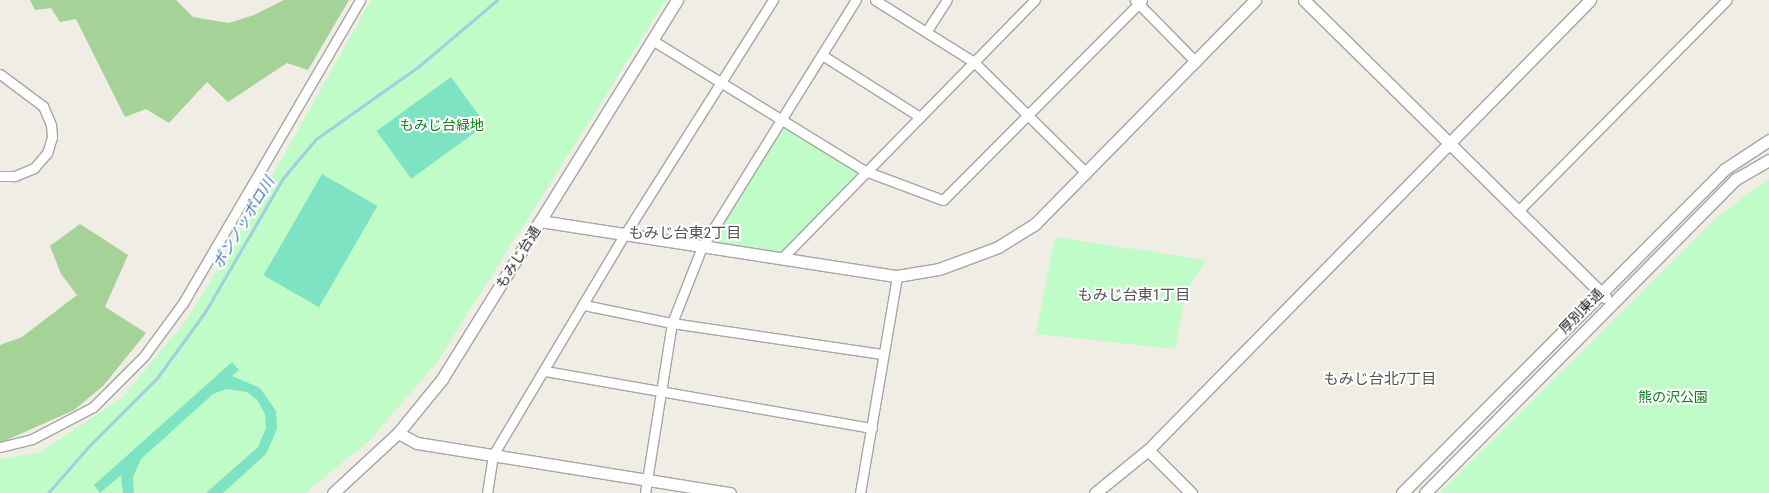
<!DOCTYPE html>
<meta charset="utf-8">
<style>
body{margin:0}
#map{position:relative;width:1769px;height:493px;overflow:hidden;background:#f0ede4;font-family:"Roboto Condensed","Noto Sans JP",sans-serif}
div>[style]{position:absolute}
.forest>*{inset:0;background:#a4d297}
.park>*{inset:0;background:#bffcc8}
.pitch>*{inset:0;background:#7ee3c3;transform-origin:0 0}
.stream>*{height:3px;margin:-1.5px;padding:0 1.5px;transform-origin:1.5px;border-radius:1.5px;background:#a3cee0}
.roads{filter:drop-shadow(1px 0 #a6a6a6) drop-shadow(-1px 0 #a6a6a6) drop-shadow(0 1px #a6a6a6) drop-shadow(0 -1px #a6a6a6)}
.minor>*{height:9px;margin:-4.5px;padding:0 4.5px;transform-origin:4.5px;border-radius:4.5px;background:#fff}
.tertiary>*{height:11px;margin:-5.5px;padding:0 5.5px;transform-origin:5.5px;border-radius:5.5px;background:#fff}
span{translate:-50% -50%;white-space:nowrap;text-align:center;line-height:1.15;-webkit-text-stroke:4px #fff;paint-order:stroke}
.park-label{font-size:14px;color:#068419}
.street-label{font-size:14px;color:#1f1f1f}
.water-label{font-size:15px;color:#4676b4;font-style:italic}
.neighbourhood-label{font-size:15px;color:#525252}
</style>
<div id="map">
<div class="forest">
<div style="clip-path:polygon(30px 0,176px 0,193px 17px,229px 23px,254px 15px,284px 0,349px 0,308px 70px,287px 63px,228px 102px,207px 82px,169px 123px,146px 109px,125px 117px,76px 19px,60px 22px,51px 8px,35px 10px)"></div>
<div style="clip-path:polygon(80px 224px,128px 255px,105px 307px,146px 333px,103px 386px,74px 410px,0 443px,0 345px,22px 337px,77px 295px,61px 274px,50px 246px)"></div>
</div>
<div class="park">
<div style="clip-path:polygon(371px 0,666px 0,437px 362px,369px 441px,305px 493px,0 493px,0 459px,41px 452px,123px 397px,188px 318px,252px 212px)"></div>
<div style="clip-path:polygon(782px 120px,865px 171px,781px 259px,702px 247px)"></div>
<div style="clip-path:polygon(1769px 179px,1769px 493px,1439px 493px,1722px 213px)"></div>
<div style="clip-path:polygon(1055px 237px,1206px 260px,1186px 292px,1175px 349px,1036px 334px)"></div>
</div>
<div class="pitch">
<div style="left:451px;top:77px;width:59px;height:92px;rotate:54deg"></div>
<div style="left:322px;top:174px;width:64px;height:117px;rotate:30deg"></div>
<div style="clip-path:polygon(232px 362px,239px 370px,232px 376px,260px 388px,276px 411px,277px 429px,266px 454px,223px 493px,206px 493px,258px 447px,266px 428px,265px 414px,258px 401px,247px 392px,226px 389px,213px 394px,141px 459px,133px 477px,134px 493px,123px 493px,121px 475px,100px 493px,94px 485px)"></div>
</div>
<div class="stream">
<div style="left:48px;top:493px;width:62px;rotate:-48.9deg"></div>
<div style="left:89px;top:446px;width:96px;rotate:-45deg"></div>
<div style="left:157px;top:378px;width:82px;rotate:-54deg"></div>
<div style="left:205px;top:312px;width:155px;rotate:-59.8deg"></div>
<div style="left:283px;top:178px;width:51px;rotate:-49.8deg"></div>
<div style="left:316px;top:139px;width:126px;rotate:-35.3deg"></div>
<div style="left:419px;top:66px;width:102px;rotate:-40.2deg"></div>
</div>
<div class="roads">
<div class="minor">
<div style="left:875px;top:0;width:117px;rotate:32.1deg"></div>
<div style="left:974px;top:62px;width:158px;rotate:44.7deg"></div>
<div style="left:1135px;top:0;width:87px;rotate:45.5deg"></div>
<div style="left:926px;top:32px;width:38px;rotate:-57deg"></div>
<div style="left:652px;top:40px;width:250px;rotate:31.6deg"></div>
<div style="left:865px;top:171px;width:83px;rotate:20.4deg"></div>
<div style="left:943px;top:200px;width:282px;rotate:-45.1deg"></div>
<div style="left:822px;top:55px;width:116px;rotate:32.3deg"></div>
<div style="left:0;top:74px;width:54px;rotate:36.7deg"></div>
<div style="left:43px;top:106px;width:21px;rotate:67deg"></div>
<div style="left:51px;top:125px;width:12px;rotate:85deg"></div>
<div style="left:52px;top:137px;width:17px;rotate:107deg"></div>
<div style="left:47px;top:153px;width:20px;rotate:131deg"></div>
<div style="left:34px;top:168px;width:21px;rotate:157deg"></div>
<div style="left:15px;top:176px;width:15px;rotate:180deg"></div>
<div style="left:1517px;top:212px;width:298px;rotate:-45.3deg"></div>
<div style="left:781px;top:259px;width:363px;rotate:-45.6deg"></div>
<div style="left:584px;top:305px;width:90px;rotate:11.6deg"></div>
<div style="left:672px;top:323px;width:212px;rotate:8.4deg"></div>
<div style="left:545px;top:371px;width:332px;rotate:9.9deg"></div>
<div style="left:0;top:447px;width:33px;rotate:-14deg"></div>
<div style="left:32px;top:439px;width:69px;rotate:-27.7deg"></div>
<div style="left:93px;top:407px;width:72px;rotate:-45deg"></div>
<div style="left:144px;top:356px;width:66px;rotate:-53.7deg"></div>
<div style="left:183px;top:303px;width:351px;rotate:-59.7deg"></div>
<div style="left:487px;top:493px;width:38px;rotate:-81deg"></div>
<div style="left:493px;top:455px;width:257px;rotate:-59.2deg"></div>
<div style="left:625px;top:234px;width:277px;rotate:-57.7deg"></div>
<div style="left:645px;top:493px;width:172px;rotate:-81deg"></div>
<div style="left:672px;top:323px;width:82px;rotate:-68.5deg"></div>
<div style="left:702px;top:247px;width:291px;rotate:-58.1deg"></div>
<div style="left:860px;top:493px;width:220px;rotate:-80.3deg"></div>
</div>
<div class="tertiary">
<div style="left:1304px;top:0;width:423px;rotate:44.6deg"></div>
<div style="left:540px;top:221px;width:361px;rotate:8.8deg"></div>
<div style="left:897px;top:276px;width:43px;rotate:-9.5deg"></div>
<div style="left:939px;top:269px;width:63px;rotate:-20.4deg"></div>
<div style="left:998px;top:247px;width:44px;rotate:-31.9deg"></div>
<div style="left:1035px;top:224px;width:314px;rotate:-45.5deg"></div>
<div style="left:398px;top:433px;width:21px;rotate:28deg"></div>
<div style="left:417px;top:443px;width:317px;rotate:9.1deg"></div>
<div style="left:1148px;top:450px;width:61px;rotate:45deg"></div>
<div style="left:333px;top:493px;width:88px;rotate:-42.7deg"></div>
<div style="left:398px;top:433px;width:70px;rotate:-50.8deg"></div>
<div style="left:442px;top:379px;width:446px;rotate:-58.2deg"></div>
<div style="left:1095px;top:493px;width:68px;rotate:-39.1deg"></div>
<div style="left:1148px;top:450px;width:631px;rotate:-45.51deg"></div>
<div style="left:1402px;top:493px;width:457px;rotate:-45.1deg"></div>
<div style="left:1725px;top:169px;width:53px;rotate:-33.4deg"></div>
<div style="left:1425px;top:493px;width:442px;rotate:-45.3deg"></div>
<div style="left:1736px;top:179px;width:38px;rotate:-30deg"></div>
</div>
</div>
<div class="park-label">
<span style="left:442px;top:125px">もみじ台緑地</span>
<span style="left:1673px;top:397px">熊の沢公園</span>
</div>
<div class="street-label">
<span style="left:518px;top:257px;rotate:-58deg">もみじ台通</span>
<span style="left:1581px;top:311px;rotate:-46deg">厚別東通</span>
</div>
<div class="water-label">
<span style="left:244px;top:223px;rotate:-59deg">ポンノッポロ川</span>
</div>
<div class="neighbourhood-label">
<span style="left:685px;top:234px">もみじ台東2丁目</span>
<span style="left:1134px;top:296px">もみじ台東1丁目</span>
<span style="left:1380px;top:380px">もみじ台北7丁目</span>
</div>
</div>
